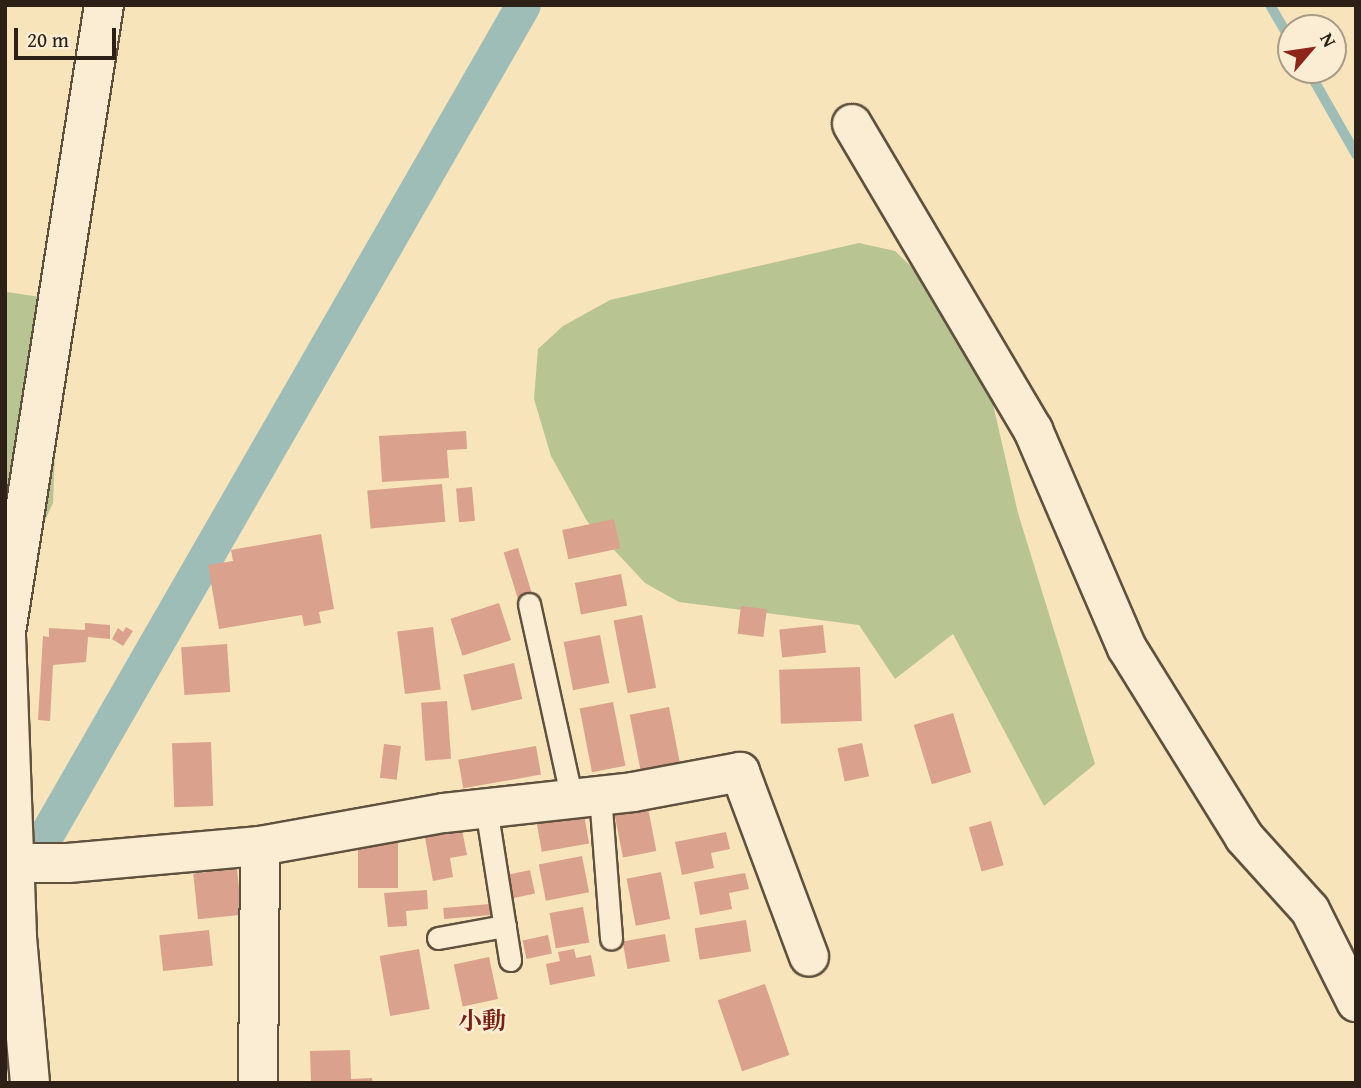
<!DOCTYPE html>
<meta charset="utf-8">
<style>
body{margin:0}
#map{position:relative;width:1361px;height:1088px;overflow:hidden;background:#f7e4bb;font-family:"Gentium Book Plus","Noto Serif JP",serif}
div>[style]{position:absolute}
.green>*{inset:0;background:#b8c593}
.stream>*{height:10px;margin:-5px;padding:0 5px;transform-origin:5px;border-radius:5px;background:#9fbdb7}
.canal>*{height:35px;margin:-17.5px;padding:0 17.5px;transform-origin:17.5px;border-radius:17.5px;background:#9fbdb7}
.building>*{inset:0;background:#daa18d;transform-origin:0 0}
.roads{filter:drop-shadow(2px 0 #60513f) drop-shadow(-2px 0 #60513f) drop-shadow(0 2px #60513f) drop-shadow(0 -2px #60513f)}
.service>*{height:21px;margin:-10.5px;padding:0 10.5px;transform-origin:10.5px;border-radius:10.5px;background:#faedd3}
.minor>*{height:38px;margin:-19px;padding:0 19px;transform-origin:19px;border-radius:19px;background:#faedd3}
.tertiary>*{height:38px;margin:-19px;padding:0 19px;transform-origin:19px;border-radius:19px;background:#faedd3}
span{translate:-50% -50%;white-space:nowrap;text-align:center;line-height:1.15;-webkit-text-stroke:5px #faedd3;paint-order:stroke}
.neighbourhood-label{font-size:24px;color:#7a1f14;font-weight:700}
.frame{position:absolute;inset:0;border:7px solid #2d2016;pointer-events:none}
.north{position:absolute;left:1277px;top:14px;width:70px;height:70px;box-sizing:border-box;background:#faedd3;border:2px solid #a89b87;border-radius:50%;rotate:61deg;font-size:19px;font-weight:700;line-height:28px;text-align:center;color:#2d2016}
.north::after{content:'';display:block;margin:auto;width:24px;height:32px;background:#8f2418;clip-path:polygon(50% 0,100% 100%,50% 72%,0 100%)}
.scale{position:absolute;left:14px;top:28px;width:102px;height:32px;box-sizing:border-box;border:4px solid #2d2016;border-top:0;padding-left:9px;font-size:21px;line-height:24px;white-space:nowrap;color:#2d2016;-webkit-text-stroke:5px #faedd3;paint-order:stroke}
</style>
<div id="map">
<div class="green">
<div style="clip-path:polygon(859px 243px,895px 251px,926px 281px,992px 400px,1018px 513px,1095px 764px,1044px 806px,953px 634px,895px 679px,859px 625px,679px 602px,645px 583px,587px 521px,551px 456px,534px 399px,535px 386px,538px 349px,563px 326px,610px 300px)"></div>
<div style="clip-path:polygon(7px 292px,47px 298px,58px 377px,53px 503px,30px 553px,5px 580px)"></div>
</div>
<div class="stream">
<div style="left:1270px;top:5px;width:42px;rotate:59.7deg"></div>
<div style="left:1308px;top:70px;width:97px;rotate:60.3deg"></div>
</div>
<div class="canal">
<div style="left:42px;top:842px;width:965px;rotate:-60.12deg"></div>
</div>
<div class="building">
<div style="clip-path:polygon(466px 431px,467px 449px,447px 450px,449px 478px,382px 482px,379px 436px)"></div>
<div style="left:442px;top:484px;width:38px;height:75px;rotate:85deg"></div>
<div style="left:472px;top:487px;width:34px;height:16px;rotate:85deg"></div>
<div style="left:614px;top:519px;width:30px;height:53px;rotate:78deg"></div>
<div style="clip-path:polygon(321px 534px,334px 609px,319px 612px,321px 623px,304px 626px,302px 615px,219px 629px,208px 565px,233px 561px,231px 550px)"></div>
<div style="left:518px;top:548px;width:50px;height:15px;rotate:73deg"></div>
<div style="left:621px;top:574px;width:32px;height:47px;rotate:79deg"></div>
<div style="left:499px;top:603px;width:39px;height:51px;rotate:72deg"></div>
<div style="left:741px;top:606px;width:26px;height:28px;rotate:7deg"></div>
<div style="left:642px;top:615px;width:74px;height:29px;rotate:79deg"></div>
<div style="clip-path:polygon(85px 623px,110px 625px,110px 639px,88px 637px,86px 662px,53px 665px,50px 721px,38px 720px,43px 636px,49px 637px,49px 628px,85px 630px)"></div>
<div style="left:823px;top:625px;width:28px;height:44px;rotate:84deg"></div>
<div style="clip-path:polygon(126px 627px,133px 631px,123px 646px,112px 639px,118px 628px,123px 632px)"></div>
<div style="left:433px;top:627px;width:63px;height:36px;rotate:83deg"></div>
<div style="left:600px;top:635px;width:49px;height:37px;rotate:79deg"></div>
<div style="left:227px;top:644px;width:48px;height:46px;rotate:86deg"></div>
<div style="left:514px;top:663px;width:37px;height:52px;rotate:77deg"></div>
<div style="left:860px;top:667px;width:54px;height:81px;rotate:88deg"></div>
<div style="left:447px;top:701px;width:58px;height:26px;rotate:86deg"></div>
<div style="left:613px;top:702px;width:65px;height:34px;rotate:79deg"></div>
<div style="left:669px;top:707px;width:60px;height:40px;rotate:79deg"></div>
<div style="left:953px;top:713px;width:62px;height:41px;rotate:73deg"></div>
<div style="left:211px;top:742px;width:64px;height:39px;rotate:88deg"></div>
<div style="left:862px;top:743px;width:34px;height:25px;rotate:78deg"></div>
<div style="left:384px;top:744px;width:17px;height:34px;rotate:7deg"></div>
<div style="left:536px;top:746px;width:29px;height:79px;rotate:80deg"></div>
<div style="left:647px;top:803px;width:49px;height:34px;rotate:79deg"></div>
<div style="left:583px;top:809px;width:35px;height:48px;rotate:80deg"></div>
<div style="clip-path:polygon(460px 820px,467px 855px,450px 858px,453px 877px,433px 881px,423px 827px)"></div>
<div style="left:991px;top:821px;width:46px;height:23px;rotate:74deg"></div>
<div style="clip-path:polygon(726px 832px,730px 849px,711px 853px,714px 868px,682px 875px,675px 842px)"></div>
<div style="left:358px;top:839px;width:40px;height:49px"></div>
<div style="left:582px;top:856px;width:37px;height:44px;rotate:79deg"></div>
<div style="left:237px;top:869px;width:46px;height:44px;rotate:84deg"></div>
<div style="left:530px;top:870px;width:24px;height:23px;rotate:78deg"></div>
<div style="left:661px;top:872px;width:48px;height:35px;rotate:79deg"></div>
<div style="clip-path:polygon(745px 873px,749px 889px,729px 893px,732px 909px,700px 915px,694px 882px)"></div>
<div style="clip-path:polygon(427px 890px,428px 909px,406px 911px,407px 926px,388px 927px,384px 893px)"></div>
<div style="left:490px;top:904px;width:11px;height:47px;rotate:85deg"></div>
<div style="left:583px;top:907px;width:36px;height:34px;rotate:80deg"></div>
<div style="left:746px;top:920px;width:32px;height:52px;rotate:81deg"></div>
<div style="left:209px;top:930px;width:36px;height:50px;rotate:84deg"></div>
<div style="left:665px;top:934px;width:28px;height:43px;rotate:80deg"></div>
<div style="left:548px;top:935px;width:19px;height:26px;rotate:78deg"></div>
<div style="left:419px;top:949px;width:61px;height:40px;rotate:80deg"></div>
<div style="clip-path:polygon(574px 949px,576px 958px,591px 955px,595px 976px,550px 985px,546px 964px,560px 961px,558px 952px)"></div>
<div style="left:489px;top:957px;width:43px;height:36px;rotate:78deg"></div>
<div style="left:765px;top:984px;width:75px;height:50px;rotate:71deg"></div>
<div style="clip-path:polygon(350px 1050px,351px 1079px,372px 1078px,373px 1083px,311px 1083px,310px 1051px)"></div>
</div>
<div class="roads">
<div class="service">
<div style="left:529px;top:604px;width:200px;rotate:77.6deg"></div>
<div style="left:600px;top:795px;width:144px;rotate:85.6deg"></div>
<div style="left:486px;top:808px;width:154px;rotate:81deg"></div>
<div style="left:438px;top:938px;width:68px;rotate:-10.2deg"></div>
</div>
<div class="minor">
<div style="left:852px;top:124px;width:356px;rotate:59.4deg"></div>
<div style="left:1033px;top:430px;width:237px;rotate:66.7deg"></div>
<div style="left:1127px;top:648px;width:222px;rotate:58.2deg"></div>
<div style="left:1244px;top:837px;width:98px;rotate:47.9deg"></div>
<div style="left:1310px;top:910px;width:103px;rotate:63.4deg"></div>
<div style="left:5px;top:863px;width:63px"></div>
<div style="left:68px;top:863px;width:193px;rotate:-5.1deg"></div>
<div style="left:260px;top:846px;width:187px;rotate:-10.2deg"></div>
<div style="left:444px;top:813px;width:190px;rotate:-6.3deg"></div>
<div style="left:633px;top:792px;width:109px;rotate:-10.6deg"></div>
<div style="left:740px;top:772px;width:197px;rotate:69.5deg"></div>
<div style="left:258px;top:1083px;width:237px;rotate:-89.5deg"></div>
</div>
<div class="tertiary">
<div style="left:30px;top:1083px;width:148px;rotate:-95.1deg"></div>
<div style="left:17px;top:936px;width:304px;rotate:-92.1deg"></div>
<div style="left:6px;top:632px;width:635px;rotate:-81.12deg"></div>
</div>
</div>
<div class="neighbourhood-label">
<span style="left:482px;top:1021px">小動</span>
</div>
<div class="frame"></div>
<div class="north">N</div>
<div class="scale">20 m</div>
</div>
